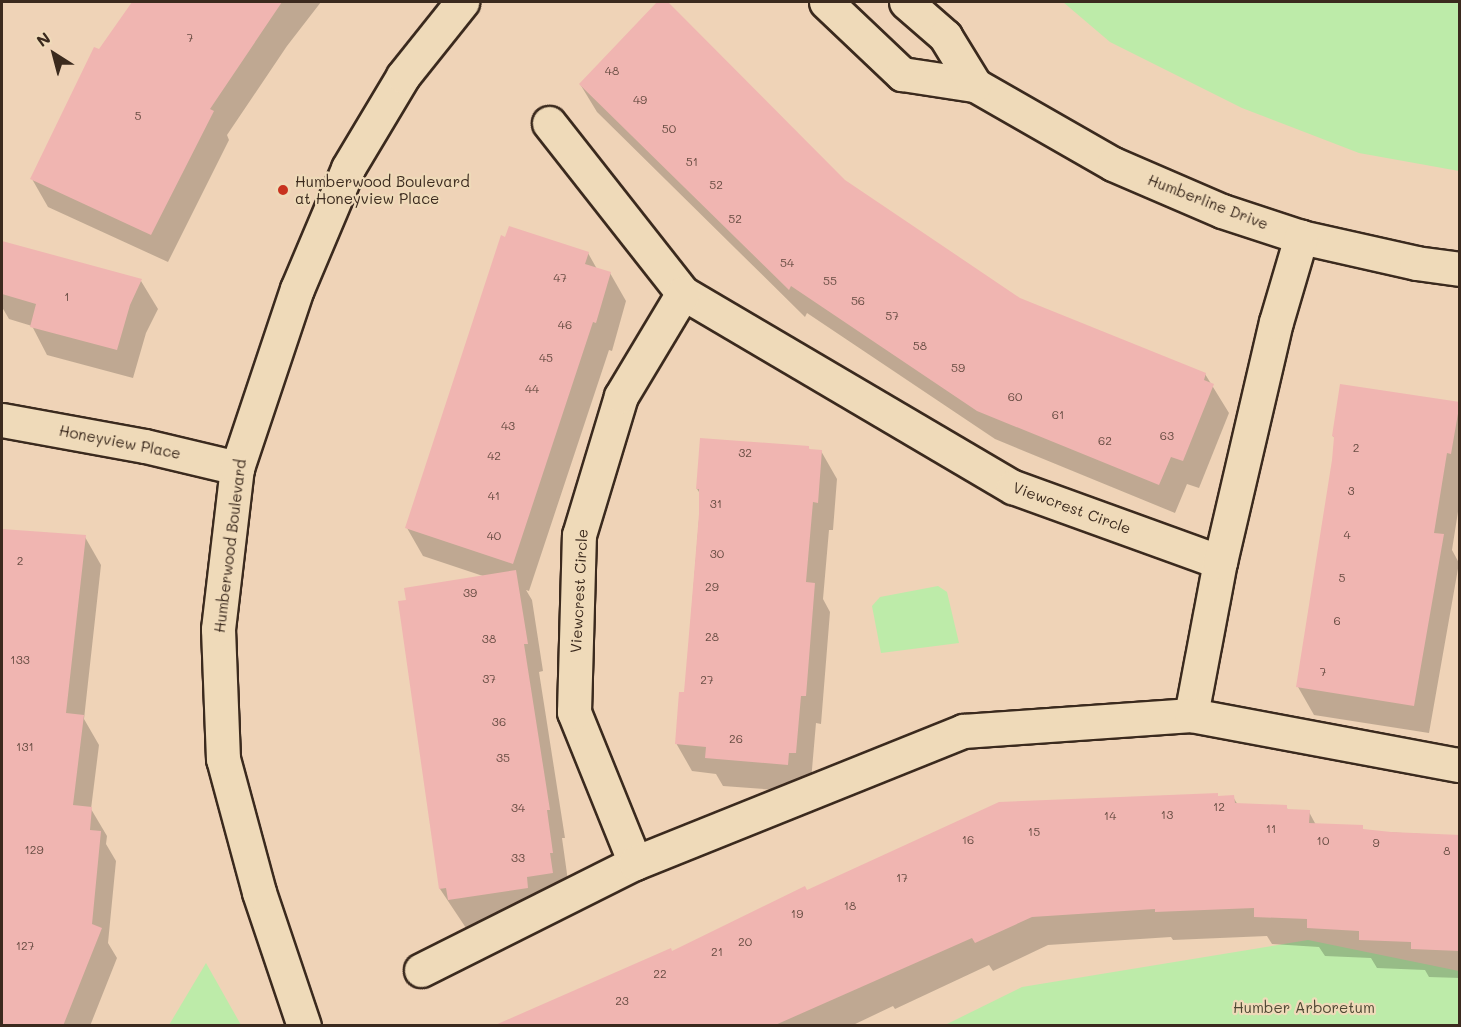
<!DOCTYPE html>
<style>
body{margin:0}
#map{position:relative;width:1461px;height:1027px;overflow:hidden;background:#efd3b7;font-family:Mali,sans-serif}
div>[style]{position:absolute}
.green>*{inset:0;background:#bdeba9}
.shadow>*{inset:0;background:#0003}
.building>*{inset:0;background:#f0b5b1}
.roads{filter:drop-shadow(2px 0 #3b2a1e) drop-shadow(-2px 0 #3b2a1e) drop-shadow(0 2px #3b2a1e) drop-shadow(0 -2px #3b2a1e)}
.minor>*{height:33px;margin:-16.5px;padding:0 16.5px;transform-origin:16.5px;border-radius:16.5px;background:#efdab9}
.dots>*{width:16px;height:16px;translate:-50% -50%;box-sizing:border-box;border:3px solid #efdab9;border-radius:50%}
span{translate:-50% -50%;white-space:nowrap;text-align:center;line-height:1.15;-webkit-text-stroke:4.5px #efdab9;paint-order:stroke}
.number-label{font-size:12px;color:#684d43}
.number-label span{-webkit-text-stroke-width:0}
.poi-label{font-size:15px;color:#3b2a1e}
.left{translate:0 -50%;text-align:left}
.street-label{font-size:15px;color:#3b2a1e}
.park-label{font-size:15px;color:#4e4733}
.frame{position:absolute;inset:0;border:3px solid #3b2a1e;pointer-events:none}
.north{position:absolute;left:24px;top:24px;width:60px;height:60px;-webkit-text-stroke:4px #efdab9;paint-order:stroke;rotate:324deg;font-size:16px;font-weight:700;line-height:24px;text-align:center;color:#3b2a1e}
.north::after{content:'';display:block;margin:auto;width:21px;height:27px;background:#3b2a1e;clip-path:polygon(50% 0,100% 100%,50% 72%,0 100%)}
</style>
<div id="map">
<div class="green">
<div style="clip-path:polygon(1063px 2px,1459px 2px,1459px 171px,1359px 153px,1242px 108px,1110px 42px)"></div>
<div style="clip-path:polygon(938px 586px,947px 592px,959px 643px,881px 653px,872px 606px,880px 597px)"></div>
<div style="clip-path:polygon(1308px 940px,1459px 971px,1459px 1025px,945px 1025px,1022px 987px)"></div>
<div style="clip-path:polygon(206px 963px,241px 1025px,169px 1025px)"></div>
</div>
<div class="shadow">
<div style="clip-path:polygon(133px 2px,146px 2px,153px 6px,156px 2px,321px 2px,287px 46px,227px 135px,229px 140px,168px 262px,48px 207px,32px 179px,100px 51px)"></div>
<div style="clip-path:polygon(664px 2px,844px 181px,1019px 299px,1205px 374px,1229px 413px,1199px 488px,1187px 484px,1175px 513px,995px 439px,807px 313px,805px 317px,597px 112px,580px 84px)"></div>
<div style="clip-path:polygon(5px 244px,141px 281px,158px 309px,146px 333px,133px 378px,47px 355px,32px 326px,9px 319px,2px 307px,2px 257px)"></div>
<div style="clip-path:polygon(588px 253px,597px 269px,610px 273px,626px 301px,612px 351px,609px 350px,529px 591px,526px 590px,532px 600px,543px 671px,539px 672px,565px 838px,562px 838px,568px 881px,543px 916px,466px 928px,440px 889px,486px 577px,423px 556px,407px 528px)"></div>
<div style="clip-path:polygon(1460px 405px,1460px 499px,1452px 550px,1459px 563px,1429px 733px,1314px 715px,1298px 687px,1336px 440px,1333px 436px)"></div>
<div style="clip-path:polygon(808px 447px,810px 450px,821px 451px,837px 479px,833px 530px,829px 530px,823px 599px,830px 612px,821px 724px,816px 723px,811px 781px,804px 792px,723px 786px,716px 774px,692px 771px,676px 743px,685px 693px,701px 495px,697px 489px)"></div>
<div style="clip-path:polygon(2px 530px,85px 537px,101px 565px,84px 719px,99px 745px,91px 809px,107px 836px,106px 844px,116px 861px,108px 943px,117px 958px,90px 1026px,2px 1026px)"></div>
<div style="clip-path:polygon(1218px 797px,1233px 797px,1238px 805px,1286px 807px,1289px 811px,1309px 812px,1316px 825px,1362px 827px,1364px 831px,1460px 836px,1460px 978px,1429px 977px,1425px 970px,1377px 968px,1371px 958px,1325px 956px,1319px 947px,1272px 944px,1267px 936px,1173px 940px,1171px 937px,1048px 945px,993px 971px,989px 965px,895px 1009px,893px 1006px,851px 1026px,498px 1026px,672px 953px,807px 892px)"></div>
</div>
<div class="building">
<div style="clip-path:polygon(132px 2px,282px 2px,210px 109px,214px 111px,151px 235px,30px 179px,94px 47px,99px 49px)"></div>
<div style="clip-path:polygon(657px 2px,668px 2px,845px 180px,1020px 298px,1206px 373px,1204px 380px,1214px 384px,1183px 461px,1171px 457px,1159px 485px,977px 411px,791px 286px,789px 290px,579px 84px)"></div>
<div style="clip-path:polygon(509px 226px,589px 252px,585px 264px,611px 272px,596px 323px,593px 322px,513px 564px,405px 528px,501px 235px,505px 237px)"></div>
<div style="clip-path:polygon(2px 241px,142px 279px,130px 305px,117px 350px,30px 327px,36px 304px,2px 294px)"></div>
<div style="clip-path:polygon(1340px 384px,1460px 402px,1451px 454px,1447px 453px,1434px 533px,1444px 534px,1414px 706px,1296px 687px,1332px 460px,1334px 437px,1332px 436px)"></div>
<div style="clip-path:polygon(700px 438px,809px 446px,809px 449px,822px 450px,818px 503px,813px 502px,806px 582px,815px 583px,806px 696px,801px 696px,796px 753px,789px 753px,788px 765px,705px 758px,706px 747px,675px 744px,679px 692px,684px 692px,692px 599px,699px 514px,699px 489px,696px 489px)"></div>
<div style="clip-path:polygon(2px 529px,86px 535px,66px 713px,84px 715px,73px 805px,92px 807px,90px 830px,101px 831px,92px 924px,102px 928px,63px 1026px,2px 1026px)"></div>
<div style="clip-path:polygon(516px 570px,528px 644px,524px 644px,550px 810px,547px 810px,553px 853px,550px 853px,553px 873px,527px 877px,528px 888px,448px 900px,446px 888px,439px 889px,398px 601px,406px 600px,404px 588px)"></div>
<div style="clip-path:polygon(1218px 793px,1218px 796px,1234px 795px,1235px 803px,1287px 805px,1287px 809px,1310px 810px,1309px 823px,1363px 825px,1363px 829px,1391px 832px,1460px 835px,1460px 951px,1411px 949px,1411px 942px,1359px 940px,1359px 931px,1307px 928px,1307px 919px,1254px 917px,1254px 908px,1155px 912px,1155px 909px,1032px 917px,975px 943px,972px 938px,773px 1026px,493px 1026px,671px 948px,672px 951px,805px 886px,807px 890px,999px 802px)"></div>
</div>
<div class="roads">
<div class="minor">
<div style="left:826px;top:2px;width:105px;rotate:43.5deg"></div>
<div style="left:902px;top:74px;width:74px;rotate:8.6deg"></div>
<div style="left:975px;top:85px;width:159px;rotate:29.8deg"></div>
<div style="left:1113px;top:164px;width:119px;rotate:23.3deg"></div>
<div style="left:1222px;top:211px;width:83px;rotate:18.2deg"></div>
<div style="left:1301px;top:237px;width:118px;rotate:12.7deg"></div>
<div style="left:1416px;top:263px;width:44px;rotate:7.8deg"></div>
<div style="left:906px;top:2px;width:52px;rotate:41.1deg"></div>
<div style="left:945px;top:36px;width:57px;rotate:58.5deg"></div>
<div style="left:549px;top:123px;width:216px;rotate:51.8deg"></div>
<div style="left:683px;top:293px;width:383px;rotate:30.5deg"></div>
<div style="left:1013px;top:487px;width:220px;rotate:19.9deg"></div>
<div style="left:2px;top:420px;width:145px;rotate:10.3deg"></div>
<div style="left:145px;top:446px;width:95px;rotate:13.4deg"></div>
<div style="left:1191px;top:715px;width:156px;rotate:-79.3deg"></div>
<div style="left:1220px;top:562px;width:246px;rotate:-76.9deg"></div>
<div style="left:1276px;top:322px;width:89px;rotate:-73.6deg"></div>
<div style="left:635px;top:863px;width:163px;rotate:-112deg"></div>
<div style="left:574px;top:712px;width:177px;rotate:-88.4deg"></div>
<div style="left:579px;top:535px;width:145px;rotate:-73.2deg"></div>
<div style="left:621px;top:396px;width:120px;rotate:-59deg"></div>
<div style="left:421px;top:970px;width:239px;rotate:-26.6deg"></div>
<div style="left:635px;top:863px;width:354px;rotate:-21.9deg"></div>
<div style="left:963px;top:731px;width:229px;rotate:-4deg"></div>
<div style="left:1191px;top:715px;width:272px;rotate:10.6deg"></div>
<div style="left:304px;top:1026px;width:141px;rotate:-108.6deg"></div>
<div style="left:259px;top:892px;width:138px;rotate:-105.1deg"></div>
<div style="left:223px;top:759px;width:130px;rotate:-92.2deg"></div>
<div style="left:218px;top:629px;width:162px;rotate:-83.3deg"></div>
<div style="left:237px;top:468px;width:189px;rotate:-71.5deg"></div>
<div style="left:297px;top:289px;width:131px;rotate:-67.1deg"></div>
<div style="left:348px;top:168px;width:107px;rotate:-59.1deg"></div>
<div style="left:403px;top:76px;width:95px;rotate:-51.4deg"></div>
</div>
</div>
<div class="dots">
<div style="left:283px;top:190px;background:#c8321e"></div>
</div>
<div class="number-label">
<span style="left:190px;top:38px">7</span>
<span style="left:612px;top:71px">48</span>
<span style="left:640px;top:100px">49</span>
<span style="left:138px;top:116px">5</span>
<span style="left:669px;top:129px">50</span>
<span style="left:692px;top:162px">51</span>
<span style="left:716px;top:185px">52</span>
<span style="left:735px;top:219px">52</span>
<span style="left:787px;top:263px">54</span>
<span style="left:560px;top:278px">47</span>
<span style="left:830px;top:281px">55</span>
<span style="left:67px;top:297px">1</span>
<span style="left:858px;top:301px">56</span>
<span style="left:892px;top:316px">57</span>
<span style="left:565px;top:325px">46</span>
<span style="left:920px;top:346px">58</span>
<span style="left:546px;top:358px">45</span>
<span style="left:958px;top:368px">59</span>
<span style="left:532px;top:389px">44</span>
<span style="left:1015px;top:397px">60</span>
<span style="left:1058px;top:415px">61</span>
<span style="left:508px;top:426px">43</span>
<span style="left:1167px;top:436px">63</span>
<span style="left:1105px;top:441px">62</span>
<span style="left:1356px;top:448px">2</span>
<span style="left:745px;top:453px">32</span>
<span style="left:494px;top:456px">42</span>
<span style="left:1351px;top:491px">3</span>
<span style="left:494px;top:496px">41</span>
<span style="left:716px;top:504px">31</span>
<span style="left:1347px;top:535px">4</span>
<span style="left:494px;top:536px">40</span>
<span style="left:717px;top:554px">30</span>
<span style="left:20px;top:561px">2</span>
<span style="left:1342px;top:578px">5</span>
<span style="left:712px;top:587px">29</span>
<span style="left:470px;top:593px">39</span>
<span style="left:1337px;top:621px">6</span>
<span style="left:712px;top:637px">28</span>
<span style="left:489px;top:639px">38</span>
<span style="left:20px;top:660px">133</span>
<span style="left:1323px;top:672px">7</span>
<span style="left:489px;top:679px">37</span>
<span style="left:707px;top:680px">27</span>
<span style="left:499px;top:722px">36</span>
<span style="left:736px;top:739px">26</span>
<span style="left:25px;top:747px">131</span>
<span style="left:503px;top:758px">35</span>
<span style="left:1219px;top:807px">12</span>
<span style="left:518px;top:808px">34</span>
<span style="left:1167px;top:815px">13</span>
<span style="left:1110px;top:816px">14</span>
<span style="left:1271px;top:829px">11</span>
<span style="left:1034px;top:832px">15</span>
<span style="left:968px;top:840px">16</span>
<span style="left:1323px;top:841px">10</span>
<span style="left:1376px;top:843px">9</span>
<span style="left:34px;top:850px">129</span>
<span style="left:1447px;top:851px">8</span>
<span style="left:518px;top:858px">33</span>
<span style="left:902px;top:878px">17</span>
<span style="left:850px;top:906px">18</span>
<span style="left:797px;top:914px">19</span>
<span style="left:745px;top:942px">20</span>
<span style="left:25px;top:946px">127</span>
<span style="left:717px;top:952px">21</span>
<span style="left:660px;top:974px">22</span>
<span style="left:622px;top:1001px">23</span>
</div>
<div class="poi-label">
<span class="left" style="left:295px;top:190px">Humberwood Boulevard<br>at Honeyview Place</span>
</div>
<div class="street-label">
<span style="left:1208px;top:202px;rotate:21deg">Humberline Drive</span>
<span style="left:120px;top:442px;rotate:11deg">Honeyview Place</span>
<span style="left:1072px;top:508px;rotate:20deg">Viewcrest Circle</span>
<span style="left:230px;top:546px;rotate:-83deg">Humberwood Boulevard</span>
<span style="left:579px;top:591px;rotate:-87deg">Viewcrest Circle</span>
</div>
<div class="park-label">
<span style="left:1304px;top:1008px">Humber Arboretum</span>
</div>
<div class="frame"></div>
<div class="north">N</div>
</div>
